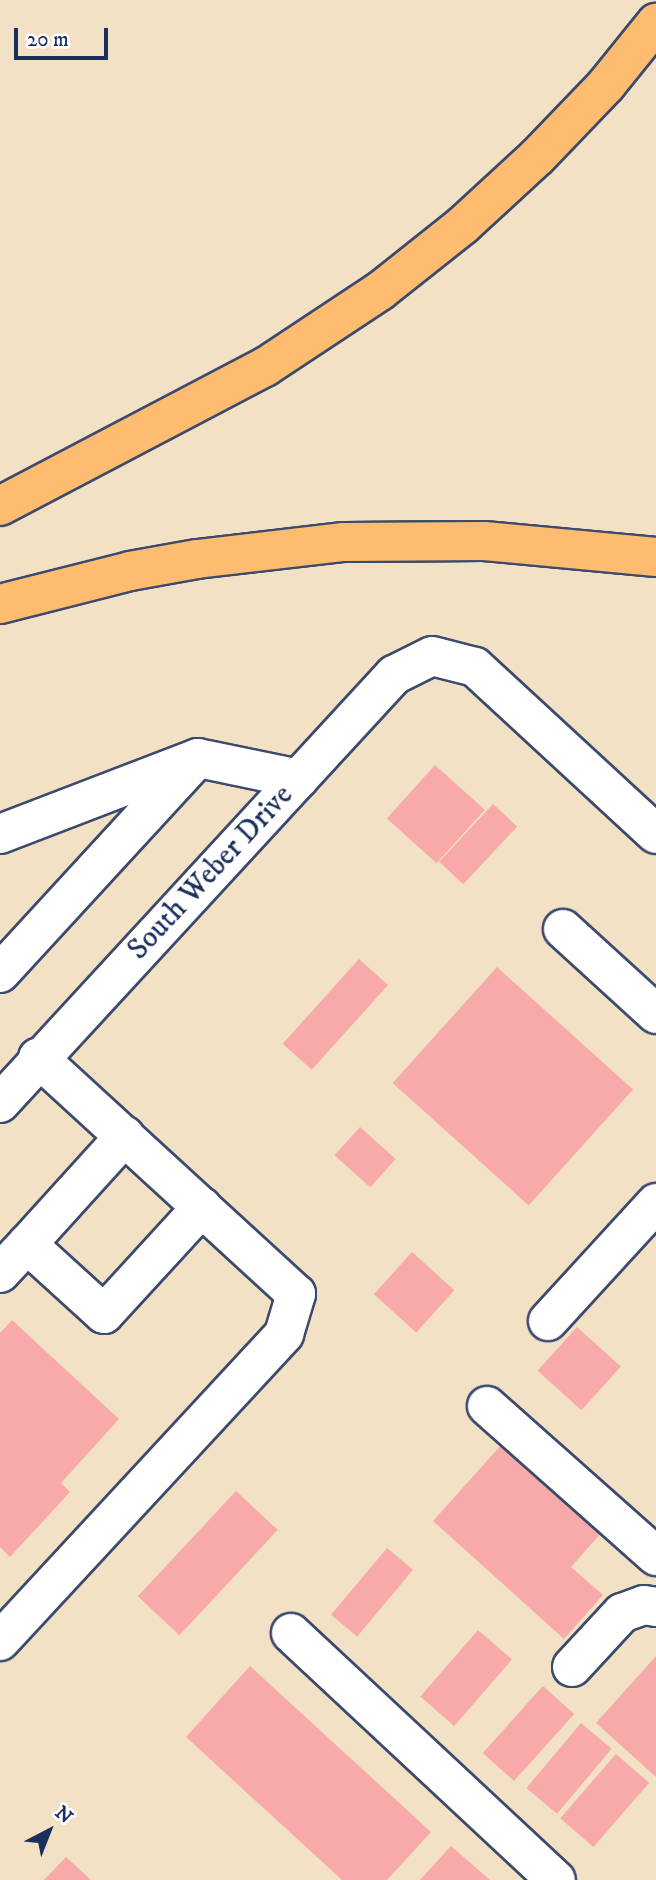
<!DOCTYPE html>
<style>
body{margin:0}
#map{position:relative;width:656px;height:1880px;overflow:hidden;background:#f3e1c5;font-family:"IM FELL DW Pica",serif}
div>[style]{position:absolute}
.building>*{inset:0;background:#f7aaa9;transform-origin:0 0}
.roads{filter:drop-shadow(2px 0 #3b4a6d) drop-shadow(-2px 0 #3b4a6d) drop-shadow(0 2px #3b4a6d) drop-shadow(0 -2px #3b4a6d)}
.minor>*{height:38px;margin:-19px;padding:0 19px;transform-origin:19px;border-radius:19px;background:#fff}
.highway>*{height:38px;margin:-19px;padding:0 19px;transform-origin:19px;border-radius:19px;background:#febc70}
span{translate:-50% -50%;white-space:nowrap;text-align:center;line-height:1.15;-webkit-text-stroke:5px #fff;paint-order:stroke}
.street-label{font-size:30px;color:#1b2f5e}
.north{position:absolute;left:14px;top:1796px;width:70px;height:70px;-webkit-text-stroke:5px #fff;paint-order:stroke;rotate:42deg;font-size:19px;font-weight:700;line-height:28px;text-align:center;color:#1b2f5e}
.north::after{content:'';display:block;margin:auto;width:24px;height:32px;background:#1b2f5e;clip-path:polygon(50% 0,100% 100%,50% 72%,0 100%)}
.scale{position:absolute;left:14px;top:28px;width:94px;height:32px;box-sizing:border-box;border:4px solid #1b2f5e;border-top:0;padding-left:9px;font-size:21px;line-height:24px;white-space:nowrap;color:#1b2f5e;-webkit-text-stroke:5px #fff;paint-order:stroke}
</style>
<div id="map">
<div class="building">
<div style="left:435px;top:765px;width:67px;height:72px;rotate:42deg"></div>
<div style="left:493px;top:804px;width:33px;height:79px;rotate:43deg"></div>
<div style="left:359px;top:959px;width:39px;height:114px;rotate:42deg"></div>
<div style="left:497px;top:967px;width:183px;height:156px;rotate:42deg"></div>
<div style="left:360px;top:1127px;width:48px;height:38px;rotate:42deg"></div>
<div style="left:412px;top:1252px;width:57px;height:57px;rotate:42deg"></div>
<div style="clip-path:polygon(12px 1320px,119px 1419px,61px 1483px,70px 1492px,10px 1557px,0 1547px,0 1333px)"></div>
<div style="left:577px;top:1327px;width:59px;height:59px;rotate:42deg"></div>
<div style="clip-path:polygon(503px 1443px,602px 1532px,571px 1567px,603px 1595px,564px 1639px,433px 1521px)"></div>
<div style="left:236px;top:1491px;width:57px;height:144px;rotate:43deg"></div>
<div style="left:387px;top:1548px;width:34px;height:87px;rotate:40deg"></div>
<div style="left:478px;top:1630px;width:45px;height:88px;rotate:41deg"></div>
<div style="clip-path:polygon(656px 1656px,656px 1777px,596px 1723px)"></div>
<div style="clip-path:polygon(250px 1666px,431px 1832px,387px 1880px,342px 1880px,186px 1737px)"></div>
<div style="left:543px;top:1686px;width:42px;height:90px;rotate:42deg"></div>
<div style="left:581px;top:1723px;width:40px;height:85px;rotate:40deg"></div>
<div style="left:616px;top:1754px;width:44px;height:85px;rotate:41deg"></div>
<div style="clip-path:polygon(451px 1846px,490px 1880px,420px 1880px)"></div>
<div style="clip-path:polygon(66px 1857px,91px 1880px,44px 1880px)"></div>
</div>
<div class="roads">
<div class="minor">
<div style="left:0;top:834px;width:212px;rotate:-21deg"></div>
<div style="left:198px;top:758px;width:103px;rotate:11.7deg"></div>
<div style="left:563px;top:929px;width:126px;rotate:42.4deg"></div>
<div style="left:0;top:973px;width:284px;rotate:-47.4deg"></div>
<div style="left:0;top:1103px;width:582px;rotate:-47.37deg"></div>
<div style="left:394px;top:675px;width:42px;rotate:-26.6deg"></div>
<div style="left:432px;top:656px;width:44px;rotate:14.3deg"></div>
<div style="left:475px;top:667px;width:246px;rotate:42.7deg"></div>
<div style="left:125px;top:1136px;width:146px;rotate:132.2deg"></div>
<div style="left:27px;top:1244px;width:104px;rotate:42.3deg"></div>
<div style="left:104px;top:1314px;width:145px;rotate:-47.5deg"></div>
<div style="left:0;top:1273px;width:40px;rotate:-47deg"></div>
<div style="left:548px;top:1321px;width:160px;rotate:-47.5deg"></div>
<div style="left:487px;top:1406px;width:226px;rotate:41.6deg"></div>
<div style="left:291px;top:1633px;width:362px;rotate:43deg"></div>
<div style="left:0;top:1641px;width:418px;rotate:-47.2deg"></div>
<div style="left:284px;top:1334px;width:42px;rotate:-73.3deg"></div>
<div style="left:296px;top:1294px;width:350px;rotate:-137.5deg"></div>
<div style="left:572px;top:1667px;width:74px;rotate:-47.2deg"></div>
<div style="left:622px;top:1613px;width:23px;rotate:-20deg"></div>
<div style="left:644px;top:1605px;width:12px;rotate:9deg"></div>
</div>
<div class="highway">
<div style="left:0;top:506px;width:299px;rotate:-27.7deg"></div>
<div style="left:265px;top:367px;width:138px;rotate:-33.5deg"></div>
<div style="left:380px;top:291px;width:106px;rotate:-38.5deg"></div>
<div style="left:463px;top:225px;width:100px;rotate:-42.6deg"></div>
<div style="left:537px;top:157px;width:100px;rotate:-46.2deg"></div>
<div style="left:606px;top:85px;width:80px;rotate:-51.1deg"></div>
<div style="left:0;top:604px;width:134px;rotate:-14.2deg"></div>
<div style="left:130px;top:571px;width:68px;rotate:-10.2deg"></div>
<div style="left:197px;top:559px;width:148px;rotate:-6.6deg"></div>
<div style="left:344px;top:542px;width:140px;rotate:-0.4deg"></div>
<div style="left:484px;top:541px;width:173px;rotate:5.3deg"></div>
</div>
</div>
<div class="street-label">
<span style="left:211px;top:873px;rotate:-47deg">South Weber Drive</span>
</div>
<div class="north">N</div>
<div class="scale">20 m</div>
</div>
